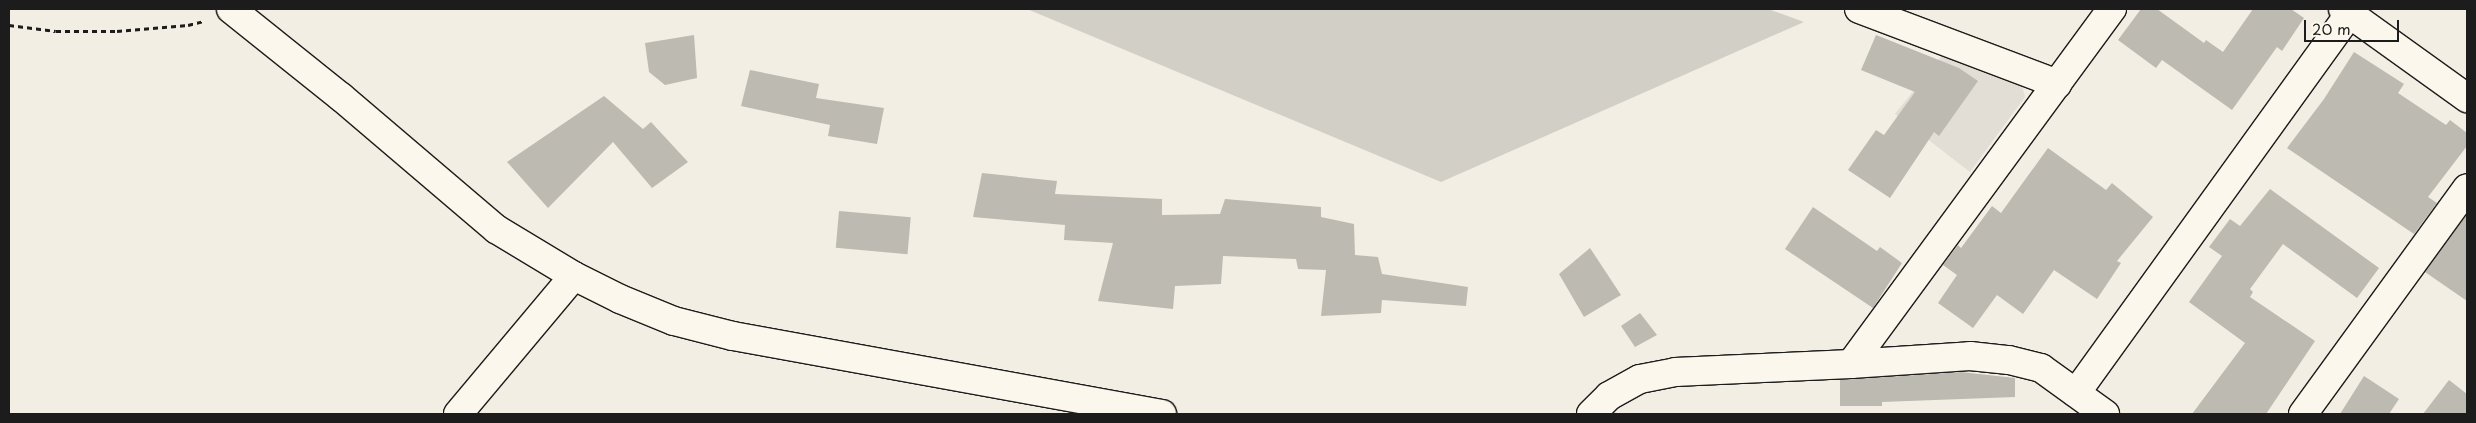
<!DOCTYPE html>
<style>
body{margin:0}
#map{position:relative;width:2476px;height:423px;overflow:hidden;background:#f2eee4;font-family:"Playpen Sans",sans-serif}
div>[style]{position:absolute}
.built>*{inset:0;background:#e2ded5}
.green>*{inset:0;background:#d2cfc6}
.building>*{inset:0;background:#bdbab1;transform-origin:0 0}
.path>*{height:3px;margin-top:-1.5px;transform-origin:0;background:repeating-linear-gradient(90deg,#1c1c1c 0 5px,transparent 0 9px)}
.roads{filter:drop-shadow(1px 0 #1c1c1c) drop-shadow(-1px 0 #1c1c1c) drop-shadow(0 1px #1c1c1c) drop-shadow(0 -1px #1c1c1c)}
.minor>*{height:28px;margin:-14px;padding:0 14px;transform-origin:14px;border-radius:14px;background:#fbf7ec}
span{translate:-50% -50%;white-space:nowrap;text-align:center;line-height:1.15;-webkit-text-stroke:4px #fbf7ec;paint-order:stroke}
.frame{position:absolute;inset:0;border:10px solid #1c1c1c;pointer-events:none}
.scale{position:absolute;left:2304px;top:20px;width:95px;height:22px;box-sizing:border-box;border:2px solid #1c1c1c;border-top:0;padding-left:6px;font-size:15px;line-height:18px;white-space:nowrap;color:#1c1c1c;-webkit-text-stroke:4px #fbf7ec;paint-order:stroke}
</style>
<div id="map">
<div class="built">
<div style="clip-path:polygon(1943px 54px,2019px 73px,2025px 97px,1970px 172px,1895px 114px)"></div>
</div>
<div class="green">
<div style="clip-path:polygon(1027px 9px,1768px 9px,1804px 22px,1441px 182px)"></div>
</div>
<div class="building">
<div style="clip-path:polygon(2141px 9px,2157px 9px,2204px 43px,2206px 40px,2223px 52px,2253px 9px,2291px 9px,2304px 18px,2282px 51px,2277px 47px,2232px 110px,2162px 60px,2156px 68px,2118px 40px)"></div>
<div style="clip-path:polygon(694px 35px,697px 78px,665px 85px,649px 72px,645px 43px)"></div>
<div style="clip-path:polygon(1876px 35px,1959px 68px,1978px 81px,1939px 136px,1934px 132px,1890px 198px,1848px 170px,1876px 130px,1884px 135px,1915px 92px,1861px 70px)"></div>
<div style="clip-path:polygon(2354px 52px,2404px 84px,2398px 93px,2446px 125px,2450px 120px,2467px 133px,2467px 146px,2428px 197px,2437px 203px,2414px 234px,2287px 148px,2324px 99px)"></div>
<div style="clip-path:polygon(750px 70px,819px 84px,816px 98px,884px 108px,877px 144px,828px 136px,830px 125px,741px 106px)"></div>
<div style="clip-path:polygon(604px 96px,643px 129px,651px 122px,688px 162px,652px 188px,613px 142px,548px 208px,507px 162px)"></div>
<div style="clip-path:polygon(2048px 148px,2106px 190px,2112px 183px,2153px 217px,2117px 261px,2121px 263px,2097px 299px,2054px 270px,2023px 314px,1997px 295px,1973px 328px,1938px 303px,1957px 275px,1943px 265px,1958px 245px,1961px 248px,1992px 206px,2001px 213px)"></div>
<div style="clip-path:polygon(982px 173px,1057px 181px,1055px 194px,1162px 199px,1162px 215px,1220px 214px,1225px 199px,1321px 207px,1321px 217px,1354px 224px,1355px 255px,1378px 257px,1382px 274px,1468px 287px,1466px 306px,1382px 300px,1381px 313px,1321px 316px,1326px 270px,1298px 269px,1296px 259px,1223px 256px,1221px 284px,1175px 286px,1173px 309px,1098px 301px,1113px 243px,1064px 240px,1065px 225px,973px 217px)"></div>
<div style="clip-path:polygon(2270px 189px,2379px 268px,2357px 298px,2283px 244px,2250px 289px,2253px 292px,2250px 297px,2315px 341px,2266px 414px,2192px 414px,2245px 343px,2189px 302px,2222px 256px,2209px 247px,2230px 219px,2240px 226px)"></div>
<div style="clip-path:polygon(1813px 207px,1877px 251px,1880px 247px,1902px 263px,1873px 308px,1785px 249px)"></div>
<div style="left:839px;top:211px;width:72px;height:37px;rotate:5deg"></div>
<div style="clip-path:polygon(2467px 214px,2467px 301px,2425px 272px)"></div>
<div style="clip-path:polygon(1590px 248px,1621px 295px,1584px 317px,1559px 274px)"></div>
<div style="clip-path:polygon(1640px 313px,1657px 335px,1635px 347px,1621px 326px)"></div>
<div style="clip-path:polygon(1961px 372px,2015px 378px,2015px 397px,1882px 402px,1882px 406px,1840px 406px,1840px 380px)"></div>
<div style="clip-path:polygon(2364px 376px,2399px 399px,2389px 414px,2340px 414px)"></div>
<div style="clip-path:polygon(2449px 380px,2467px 394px,2467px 414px,2423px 414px)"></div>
</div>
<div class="path">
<div style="left:9px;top:25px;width:47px;rotate:7.3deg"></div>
<div style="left:56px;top:31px;width:61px"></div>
<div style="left:117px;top:31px;width:71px;rotate:-4.8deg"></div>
<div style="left:188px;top:25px;width:16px;rotate:-14deg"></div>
</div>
<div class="roads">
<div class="minor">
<div style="left:231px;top:9px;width:141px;rotate:38.7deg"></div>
<div style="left:341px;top:97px;width:204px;rotate:40.4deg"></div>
<div style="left:496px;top:229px;width:91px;rotate:31.1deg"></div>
<div style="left:574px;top:276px;width:51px;rotate:26.6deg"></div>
<div style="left:620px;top:299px;width:58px;rotate:22.2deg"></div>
<div style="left:674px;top:321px;width:61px;rotate:14.3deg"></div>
<div style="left:733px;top:336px;width:436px;rotate:10.3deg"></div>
<div style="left:1859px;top:9px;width:212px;rotate:20.7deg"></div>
<div style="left:2343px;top:9px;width:153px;rotate:35.7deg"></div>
<div style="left:1851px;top:364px;width:441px;rotate:-53.7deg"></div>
<div style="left:2076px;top:393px;width:473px;rotate:-54.2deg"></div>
<div style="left:458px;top:414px;width:180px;rotate:-50deg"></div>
<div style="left:1591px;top:414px;width:25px;rotate:-45deg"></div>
<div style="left:1609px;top:396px;width:35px;rotate:-29deg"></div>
<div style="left:1640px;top:379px;width:36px;rotate:-11deg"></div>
<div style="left:1675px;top:372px;width:176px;rotate:-2.6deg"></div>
<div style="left:1851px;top:364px;width:119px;rotate:-3.8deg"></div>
<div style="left:1970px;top:356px;width:39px;rotate:6deg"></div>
<div style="left:2009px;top:360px;width:33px;rotate:14deg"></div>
<div style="left:2041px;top:368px;width:79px;rotate:35.7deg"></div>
<div style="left:2303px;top:414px;width:279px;rotate:-54deg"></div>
</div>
</div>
<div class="frame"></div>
<div class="scale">20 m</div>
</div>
